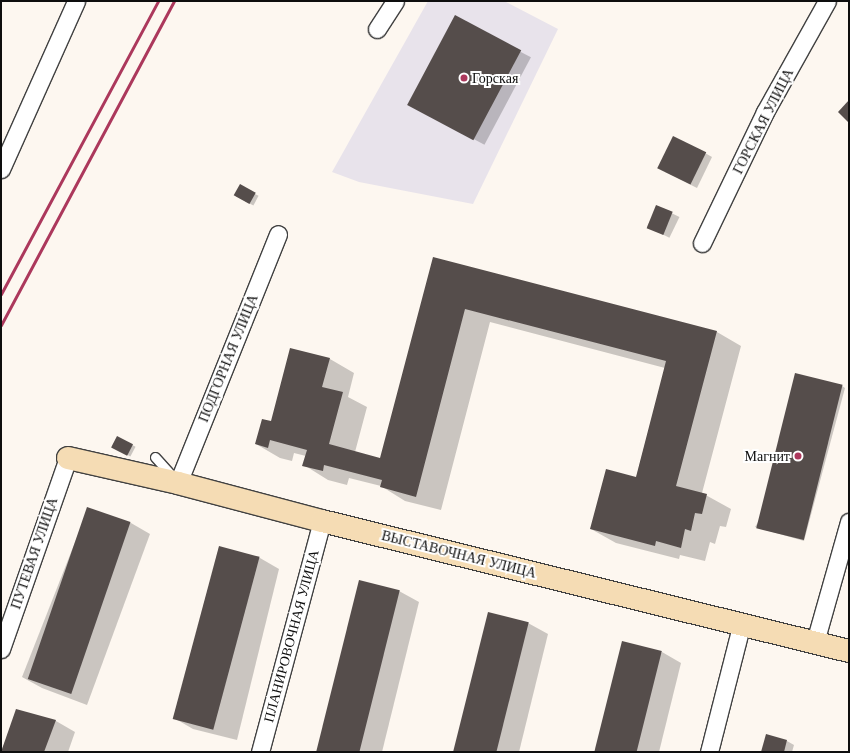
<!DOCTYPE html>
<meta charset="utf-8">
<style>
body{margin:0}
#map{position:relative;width:850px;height:753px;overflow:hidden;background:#fdf7f0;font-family:"Libre Baskerville",serif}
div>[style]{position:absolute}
.industrial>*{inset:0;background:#e8e3eb}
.shadow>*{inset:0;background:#0003;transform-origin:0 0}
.building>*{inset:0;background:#554d4b;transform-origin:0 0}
.roads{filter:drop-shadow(1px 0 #414141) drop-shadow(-1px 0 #414141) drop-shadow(0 1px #414141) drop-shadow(0 -1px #414141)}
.lane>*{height:9px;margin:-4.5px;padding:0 4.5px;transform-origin:4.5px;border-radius:4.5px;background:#fff}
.street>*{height:17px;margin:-8.5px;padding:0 8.5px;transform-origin:8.5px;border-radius:8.5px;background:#fff}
.secondary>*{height:22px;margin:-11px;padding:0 11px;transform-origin:11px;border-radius:11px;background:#f5dcb4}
.rail>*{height:3px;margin:-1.5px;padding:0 1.5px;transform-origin:1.5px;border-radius:1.5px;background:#ac385c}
.dots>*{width:11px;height:11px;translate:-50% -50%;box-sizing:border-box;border:2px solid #fff;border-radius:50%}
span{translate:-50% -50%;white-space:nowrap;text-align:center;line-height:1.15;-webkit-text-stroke:4px #fff;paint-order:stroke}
.poi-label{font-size:14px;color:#0e0e0e}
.left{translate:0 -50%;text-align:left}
.right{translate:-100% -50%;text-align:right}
.street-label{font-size:14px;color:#0e0e0e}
.frame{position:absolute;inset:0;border:2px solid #0e0e0e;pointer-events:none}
</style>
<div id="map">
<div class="industrial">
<div style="clip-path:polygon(428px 1px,504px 1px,558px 29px,473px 204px,359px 182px,332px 172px)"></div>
</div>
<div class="shadow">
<div style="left:455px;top:17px;width:86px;height:99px;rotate:28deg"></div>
<div style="clip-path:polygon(705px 153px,712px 157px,697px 188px,665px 172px)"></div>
<div style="left:240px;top:186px;width:21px;height:11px;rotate:28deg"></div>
<div style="left:657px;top:206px;width:25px;height:23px;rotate:26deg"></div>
<div style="clip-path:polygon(434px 258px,717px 332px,741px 346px,702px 493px,731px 509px,726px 527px,720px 526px,715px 544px,710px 542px,705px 561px,680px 555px,679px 559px,616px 543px,591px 529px,636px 478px,665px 368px,490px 322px,441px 510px,405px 501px,381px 486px,349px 478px,347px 485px,328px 480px,304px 465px,306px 456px,294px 453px,292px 461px,280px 458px,256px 444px,272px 422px,291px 349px,330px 359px,354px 373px,348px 397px,367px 407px,355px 452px,381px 459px)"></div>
<div style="clip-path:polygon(842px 386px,845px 388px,804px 541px,755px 527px)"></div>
<div style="left:117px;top:437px;width:21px;height:11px;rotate:28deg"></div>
<div style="clip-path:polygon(88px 509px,131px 523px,150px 534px,87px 705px,42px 688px,22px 677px)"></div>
<div style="clip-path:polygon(219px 548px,260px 558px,279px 569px,237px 740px,193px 729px,174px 718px)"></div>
<div style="clip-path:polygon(399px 591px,419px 602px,382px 752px,319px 752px)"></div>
<div style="clip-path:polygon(528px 623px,548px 634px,519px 752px,455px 752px)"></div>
<div style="clip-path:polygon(662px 652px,681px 663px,659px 752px,596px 752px)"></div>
<div style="clip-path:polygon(17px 710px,56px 721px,75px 732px,68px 752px,1px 752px)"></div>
<div style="clip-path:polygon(787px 741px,794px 745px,792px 752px,762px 752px)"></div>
</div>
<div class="building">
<div style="left:455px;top:15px;width:75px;height:102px;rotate:28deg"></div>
<div style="clip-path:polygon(849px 100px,849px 123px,838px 112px)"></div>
<div style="left:673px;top:136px;width:37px;height:36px;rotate:26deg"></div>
<div style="left:240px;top:184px;width:18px;height:13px;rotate:29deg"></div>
<div style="left:656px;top:205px;width:18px;height:25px;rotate:22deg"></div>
<div style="clip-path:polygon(433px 257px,717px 331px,676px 486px,707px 494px,702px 514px,695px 513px,691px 531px,685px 529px,681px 548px,656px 541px,655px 546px,590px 529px,606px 469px,636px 477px,666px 361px,465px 309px,416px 497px,380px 487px,382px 480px,324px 465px,323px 471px,302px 466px,307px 450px,270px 440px,268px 448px,255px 444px,262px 419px,271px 421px,290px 348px,330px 358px,322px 387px,343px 392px,329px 444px,380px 458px)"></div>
<div style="left:795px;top:373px;width:49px;height:160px;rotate:14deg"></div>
<div style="left:117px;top:436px;width:18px;height:13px;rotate:27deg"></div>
<div style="left:87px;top:507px;width:46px;height:182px;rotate:19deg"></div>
<div style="left:219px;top:546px;width:42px;height:179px;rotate:15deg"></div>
<div style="left:359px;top:580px;width:42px;height:177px;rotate:14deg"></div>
<div style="left:488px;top:612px;width:42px;height:144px;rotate:14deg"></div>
<div style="left:622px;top:641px;width:41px;height:114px;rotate:14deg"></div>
<div style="clip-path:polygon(16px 709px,56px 720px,44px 752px,1px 752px)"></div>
<div style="clip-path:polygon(766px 734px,787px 740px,784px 752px,761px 752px)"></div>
</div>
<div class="roads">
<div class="lane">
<div style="left:155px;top:457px;width:27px;rotate:48deg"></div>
</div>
<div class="street">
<div style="left:377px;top:29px;width:33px;rotate:-57deg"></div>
<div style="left:1px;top:169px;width:184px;rotate:-65.9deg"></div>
<div style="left:702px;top:243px;width:145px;rotate:-64.3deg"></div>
<div style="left:765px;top:112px;width:127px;rotate:-60.8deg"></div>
<div style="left:178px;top:483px;width:268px;rotate:-68.1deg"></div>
<div style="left:815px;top:642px;width:125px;rotate:-74.2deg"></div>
<div style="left:1px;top:649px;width:202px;rotate:-70.7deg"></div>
<div style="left:260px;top:752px;width:239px;rotate:-75deg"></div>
<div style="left:709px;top:752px;width:133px;rotate:-75.7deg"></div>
</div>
<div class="secondary">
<div style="left:68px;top:458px;width:113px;rotate:12.8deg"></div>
<div style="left:178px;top:483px;width:149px;rotate:14.8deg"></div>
<div style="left:322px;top:521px;width:543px;rotate:13.86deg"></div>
</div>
</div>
<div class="rail">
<div style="left:1px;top:294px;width:332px;rotate:-61.8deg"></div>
<div style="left:1px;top:325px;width:367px;rotate:-61.9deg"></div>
</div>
<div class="dots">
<div style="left:464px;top:78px;background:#ac385c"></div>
<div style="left:798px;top:456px;background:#ac385c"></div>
</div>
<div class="poi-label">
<span class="left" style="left:472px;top:78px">Горская</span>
<span class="right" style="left:790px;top:456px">Магнит</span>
</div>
<div class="street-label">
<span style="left:763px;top:121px;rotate:-63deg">ГОРСКАЯ УЛИЦА</span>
<span style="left:228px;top:358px;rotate:-68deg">ПОДГОРНАЯ УЛИЦА</span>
<span style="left:34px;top:553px;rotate:-71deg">ПУТЕВАЯ УЛИЦА</span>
<span style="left:459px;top:554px;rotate:14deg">ВЫСТАВОЧНАЯ УЛИЦА</span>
<span style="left:291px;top:636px;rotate:-75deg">ПЛАНИРОВОЧНАЯ УЛИЦА</span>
</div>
<div class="frame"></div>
</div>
